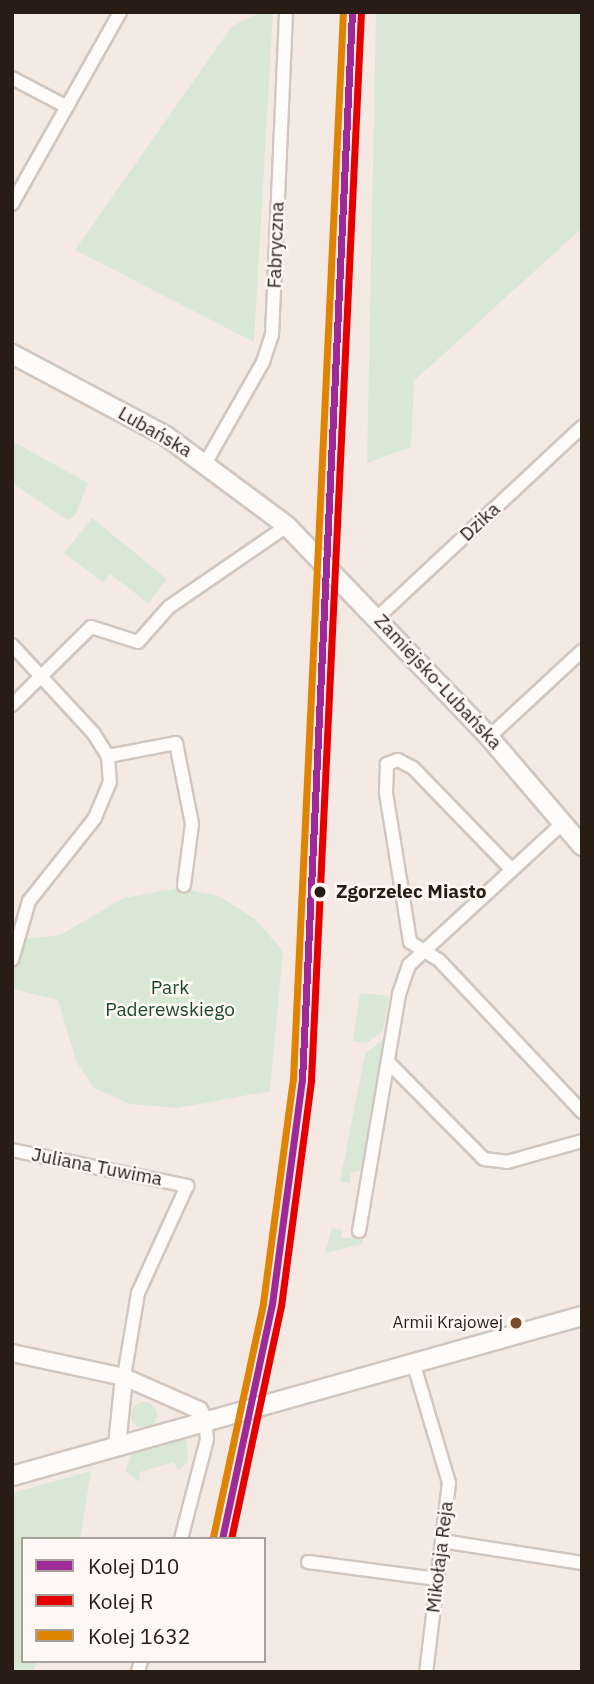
<!DOCTYPE html>
<meta charset="utf-8">
<style>
body{margin:0}
#map{position:relative;width:594px;height:1684px;overflow:hidden;background:#f5eae3;font-family:"IBM Plex Sans",sans-serif}
div>[style]{position:absolute}
.green>*{inset:0;background:#d8e8d5}
.round{border-radius:50%}
.roads{filter:drop-shadow(2px 0 #d1c6c0) drop-shadow(-2px 0 #d1c6c0) drop-shadow(0 2px #d1c6c0) drop-shadow(0 -2px #d1c6c0)}
.minor>*{height:12px;margin:-6px;padding:0 6px;transform-origin:6px;border-radius:6px;background:#fefcfb}
.tertiary>*{height:16px;margin:-8px;padding:0 8px;transform-origin:8px;border-radius:8px;background:#fefcfb}
.secondary>*{height:18px;margin:-9px;padding:0 9px;transform-origin:9px;border-radius:9px;background:#fefcfb}
.rail-1>*{height:7px;margin:-3.5px;padding:0 3.5px;transform-origin:3.5px;border-radius:3.5px;background:#9e2a97}
.rail-2>*{height:7px;margin:-3.5px;padding:0 3.5px;transform-origin:3.5px;border-radius:3.5px;background:#e50000}
.rail-3>*{height:7px;margin:-3.5px;padding:0 3.5px;transform-origin:3.5px;border-radius:3.5px;background:#df8303}
.dots>*{width:19px;height:19px;translate:-50% -50%;box-sizing:border-box;border:4px solid #fff8f4;border-radius:50%}
span{translate:-50% -50%;white-space:nowrap;text-align:center;line-height:1.15;-webkit-text-stroke:5px #fff8f4;paint-order:stroke}
.bus-label{font-size:17px;color:#281c15}
.right{translate:-100% -50%;text-align:right}
.street-label{font-size:19px;color:#281c15}
.stop-label{font-size:19px;color:#281c15;font-weight:700}
.left{translate:0 -50%;text-align:left}
.park-label{font-size:19px;color:#174a2b}
.frame{position:absolute;inset:0;border:14px solid #281c15;pointer-events:none}
.legend{position:absolute;left:21px;top:1537px;width:245px;height:126px;box-sizing:border-box;background:#fff8f4;border:2px solid #a9a09b;margin:0;padding:9px 12px;list-style:none;font-size:21px;color:#281c15}
.legend li{display:flex;align-items:center;gap:14px;height:35px}
.legend b{width:35px;border:2px solid #a9a09b}
</style>
<div id="map">
<div class="green">
<div style="clip-path:polygon(262px 12px,273px 12px,254px 342px,75px 250px,232px 26px)"></div>
<div style="clip-path:polygon(376px 12px,582px 12px,582px 228px,414px 381px,411px 447px,367px 463px)"></div>
<div style="clip-path:polygon(12px 441px,88px 483px,75px 516px,67px 520px,12px 483px)"></div>
<div style="clip-path:polygon(92px 518px,167px 579px,148px 603px,110px 574px,103px 582px,64px 553px)"></div>
<div style="clip-path:polygon(178px 888px,219px 896px,255px 919px,283px 951px,270px 1091px,177px 1108px,131px 1104px,94px 1088px,76px 1061px,58px 1000px,12px 989px,12px 940px,60px 935px,124px 898px)"></div>
<div style="clip-path:polygon(360px 993px,389px 996px,383px 1031px,367px 1043px,353px 1041px)"></div>
<div style="clip-path:polygon(386px 1037px,365px 1169px,351px 1173px,350px 1183px,340px 1181px,365px 1054px)"></div>
<div style="clip-path:polygon(332px 1228px,342px 1230px,341px 1238px,364px 1237px,362px 1244px,325px 1253px)"></div>
<div class="round" style="left:131px;top:1402px;width:26px;height:26px"></div>
<div style="clip-path:polygon(186px 1439px,188px 1461px,178px 1471px,174px 1462px,140px 1472px,139px 1482px,125px 1471px,132px 1454px)"></div>
<div style="clip-path:polygon(91px 1471px,80px 1539px,23px 1539px,23px 1661px,38px 1661px,33px 1672px,12px 1672px,12px 1493px)"></div>
</div>
<div class="roads">
<div class="minor">
<div style="left:12px;top:78px;width:62px;rotate:27.8deg"></div>
<div style="left:12px;top:204px;width:220px;rotate:-60.6deg"></div>
<div style="left:206px;top:462px;width:115px;rotate:-60.3deg"></div>
<div style="left:263px;top:362px;width:28px;rotate:-72deg"></div>
<div style="left:272px;top:335px;width:323px;rotate:-87.5deg"></div>
<div style="left:378px;top:617px;width:279px;rotate:-43deg"></div>
<div style="left:12px;top:645px;width:121px;rotate:47.3deg"></div>
<div style="left:94px;top:734px;width:26px;rotate:58deg"></div>
<div style="left:108px;top:756px;width:26px;rotate:86deg"></div>
<div style="left:110px;top:782px;width:39px;rotate:113deg"></div>
<div style="left:95px;top:818px;width:106px;rotate:128.5deg"></div>
<div style="left:29px;top:901px;width:61px;rotate:106.1deg"></div>
<div style="left:12px;top:705px;width:111px;rotate:-44.6deg"></div>
<div style="left:91px;top:627px;width:49px;rotate:17.7deg"></div>
<div style="left:138px;top:642px;width:47px;rotate:-48.5deg"></div>
<div style="left:169px;top:607px;width:143px;rotate:-34.5deg"></div>
<div style="left:489px;top:737px;width:127px;rotate:-42.8deg"></div>
<div style="left:108px;top:756px;width:69px;rotate:-10.8deg"></div>
<div style="left:176px;top:743px;width:83px;rotate:78.8deg"></div>
<div style="left:192px;top:824px;width:62px;rotate:97.5deg"></div>
<div style="left:511px;top:869px;width:141px;rotate:-134.1deg"></div>
<div style="left:413px;top:768px;width:17px;rotate:-152deg"></div>
<div style="left:398px;top:760px;width:12px;rotate:160deg"></div>
<div style="left:387px;top:764px;width:29px;rotate:92deg"></div>
<div style="left:386px;top:793px;width:151px;rotate:80.8deg"></div>
<div style="left:410px;top:942px;width:34px;rotate:32deg"></div>
<div style="left:439px;top:960px;width:209px;rotate:46.7deg"></div>
<div style="left:388px;top:1062px;width:136px;rotate:45.3deg"></div>
<div style="left:484px;top:1159px;width:23px;rotate:7deg"></div>
<div style="left:507px;top:1162px;width:78px;rotate:-15.6deg"></div>
<div style="left:12px;top:1150px;width:179px;rotate:11.6deg"></div>
<div style="left:187px;top:1186px;width:118px;rotate:114.6deg"></div>
<div style="left:138px;top:1293px;width:85px;rotate:99.5deg"></div>
<div style="left:359px;top:1231px;width:240px;rotate:-80.4deg"></div>
<div style="left:399px;top:994px;width:31px;rotate:-71deg"></div>
<div style="left:409px;top:965px;width:209px;rotate:-42.7deg"></div>
<div style="left:413px;top:1362px;width:126px;rotate:73.4deg"></div>
<div style="left:449px;top:1483px;width:190px;rotate:96.9deg"></div>
<div style="left:181px;top:1539px;width:103px;rotate:-75.4deg"></div>
<div style="left:207px;top:1439px;width:19px;rotate:-96deg"></div>
<div style="left:442px;top:1541px;width:142px;rotate:8.9deg"></div>
<div style="left:308px;top:1562px;width:130px;rotate:7.5deg"></div>
<div style="left:138px;top:1672px;width:11px;rotate:-75deg"></div>
</div>
<div class="tertiary">
<div style="left:12px;top:1353px;width:115px;rotate:12.1deg"></div>
<div style="left:124px;top:1377px;width:82px;rotate:23.7deg"></div>
<div style="left:199px;top:1410px;width:12px;rotate:59deg"></div>
<div style="left:117px;top:1446px;width:69px;rotate:-84.2deg"></div>
</div>
<div class="secondary">
<div style="left:12px;top:354px;width:174px;rotate:28deg"></div>
<div style="left:166px;top:436px;width:151px;rotate:36.6deg"></div>
<div style="left:287px;top:526px;width:292px;rotate:46.2deg"></div>
<div style="left:489px;top:737px;width:143px;rotate:49.5deg"></div>
<div style="left:12px;top:1476px;width:592px;rotate:-15.68deg"></div>
</div>
</div>
<div class="rail-1">
<div style="left:222px;top:1539px;width:240px;rotate:-78deg"></div>
<div style="left:272px;top:1304px;width:226px;rotate:-82.4deg"></div>
<div style="left:302px;top:1080px;width:1069px;rotate:-87.32deg"></div>
</div>
<div class="rail-2">
<div style="left:231px;top:1539px;width:238px;rotate:-77.9deg"></div>
<div style="left:281px;top:1306px;width:228px;rotate:-82.4deg"></div>
<div style="left:311px;top:1080px;width:1069px;rotate:-87.32deg"></div>
</div>
<div class="rail-3">
<div style="left:213px;top:1537px;width:239px;rotate:-77.9deg"></div>
<div style="left:263px;top:1303px;width:226px;rotate:-82.4deg"></div>
<div style="left:293px;top:1079px;width:1068px;rotate:-87.32deg"></div>
</div>
<div class="dots">
<div style="left:320px;top:892px;background:#281c15"></div>
<div style="left:516px;top:1323px;background:#7a4b2a"></div>
</div>
<div class="bus-label">
<span class="right" style="left:503px;top:1323px">Armii Krajowej</span>
</div>
<div class="street-label">
<span style="left:276px;top:245px;rotate:-88deg">Fabryczna</span>
<span style="left:155px;top:432px;rotate:30deg">Lubańska</span>
<span style="left:480px;top:522px;rotate:-43deg">Dzika</span>
<span style="left:438px;top:682px;rotate:47deg">Zamiejsko-Lubańska</span>
<span style="left:97px;top:1167px;rotate:11deg">Juliana Tuwima</span>
<span style="left:440px;top:1557px;rotate:-83deg">Mikołaja Reja</span>
</div>
<div class="stop-label">
<span class="left" style="left:336px;top:892px">Zgorzelec Miasto</span>
</div>
<div class="park-label">
<span style="left:170px;top:999px">Park<br>Paderewskiego</span>
</div>
<div class="frame"></div>
<ul class="legend">
<li><b style="height:9px;background:#9e2a97"></b>Kolej D10</li>
<li><b style="height:9px;background:#e50000"></b>Kolej R</li>
<li><b style="height:9px;background:#df8303"></b>Kolej 1632</li>
</ul>
</div>
